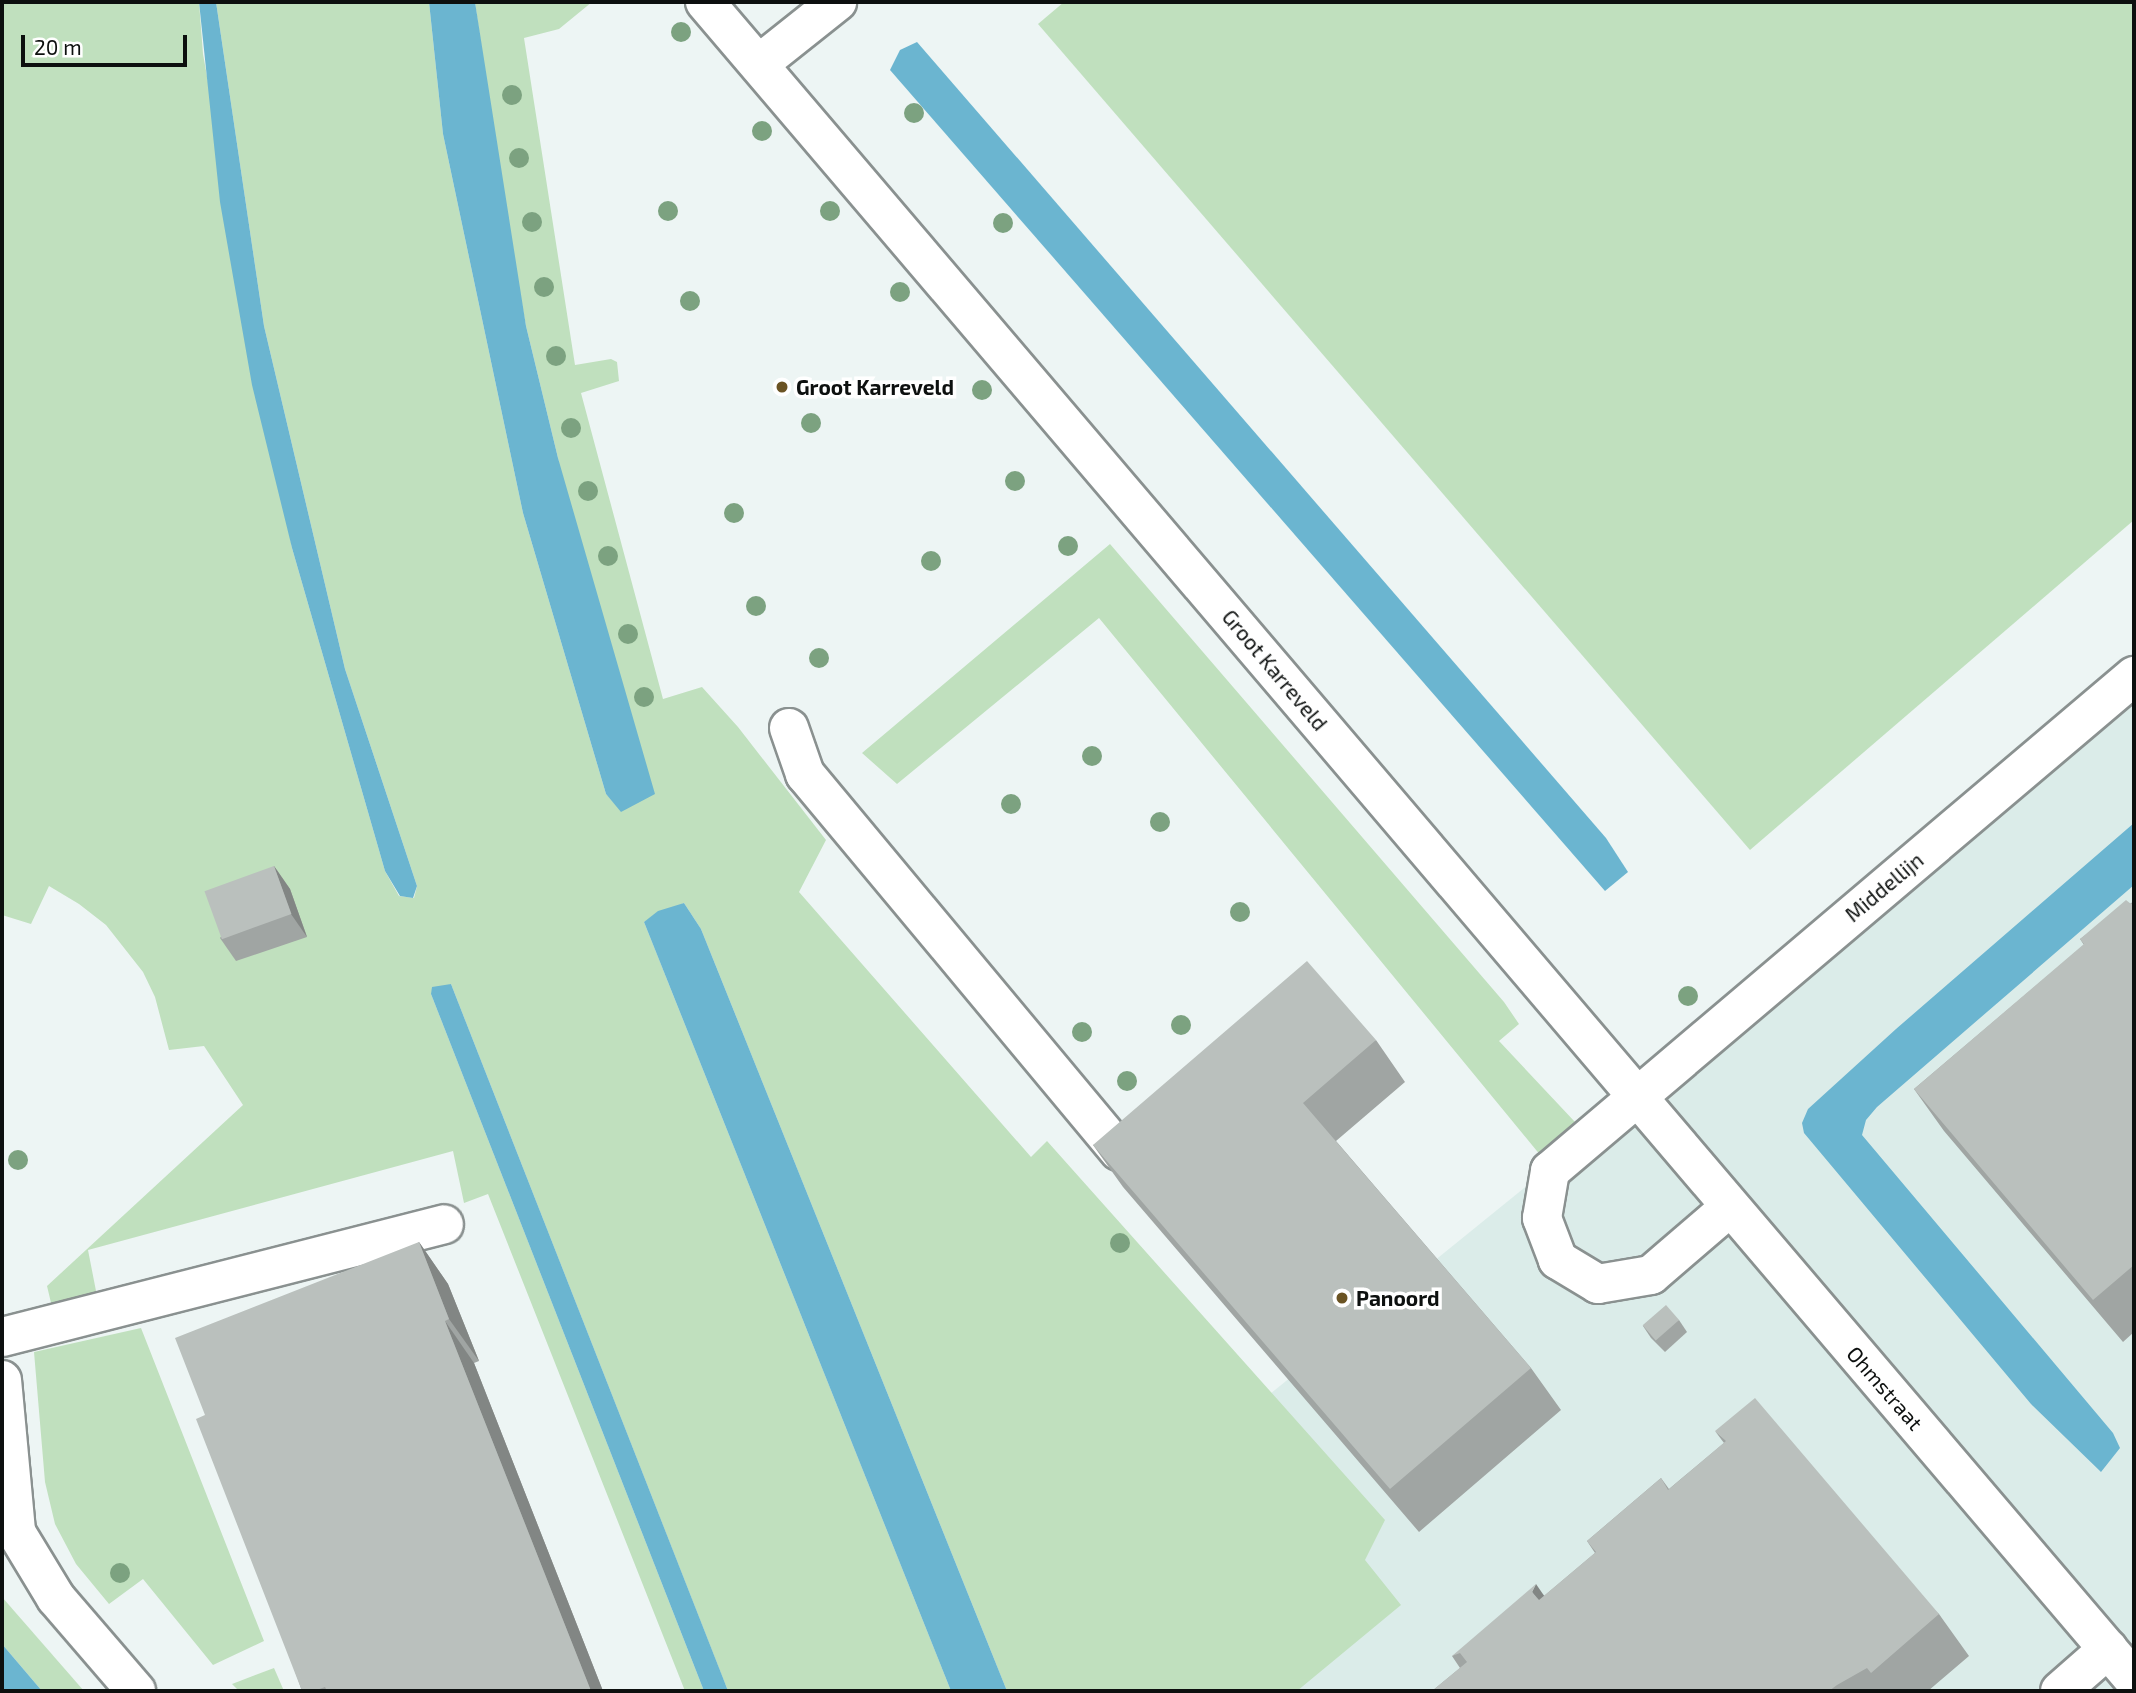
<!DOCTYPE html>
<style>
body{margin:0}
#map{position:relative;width:2136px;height:1693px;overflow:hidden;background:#edf5f4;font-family:"Exo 2",sans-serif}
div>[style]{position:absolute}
.built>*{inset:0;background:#dbece9}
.green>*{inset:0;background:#c0e0be}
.water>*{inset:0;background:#6bb5d0}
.roads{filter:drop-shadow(2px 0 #8a9190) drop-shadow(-2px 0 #8a9190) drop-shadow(0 2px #8a9190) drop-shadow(0 -2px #8a9190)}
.minor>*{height:38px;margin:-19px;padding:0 19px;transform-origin:19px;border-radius:19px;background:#fff}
.trees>*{width:20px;height:20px;margin:-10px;border-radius:50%;background:#7ca280}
.wall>*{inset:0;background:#a0a5a3}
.shaded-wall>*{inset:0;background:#828684}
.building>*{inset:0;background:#bac0bd;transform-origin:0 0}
.dots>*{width:19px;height:19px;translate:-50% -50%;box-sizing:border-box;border:4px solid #fff;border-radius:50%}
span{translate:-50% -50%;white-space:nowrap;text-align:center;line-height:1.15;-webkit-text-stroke:7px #fff;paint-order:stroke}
.poi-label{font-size:21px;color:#0d100f;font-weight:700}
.left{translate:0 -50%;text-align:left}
.street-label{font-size:21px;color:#0d100f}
.frame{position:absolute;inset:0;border:4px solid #0d100f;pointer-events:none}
.scale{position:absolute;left:21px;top:35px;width:166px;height:32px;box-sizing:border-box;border:4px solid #0d100f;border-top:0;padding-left:9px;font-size:21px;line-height:24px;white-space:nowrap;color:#0d100f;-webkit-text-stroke:5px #fff;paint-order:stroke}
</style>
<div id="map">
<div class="built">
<div style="clip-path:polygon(2134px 704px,2134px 1691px,1006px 1691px,1170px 1475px,1597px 1129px)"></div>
</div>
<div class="green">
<div style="clip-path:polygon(2px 2px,199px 2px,203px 54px,292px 548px,385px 871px,399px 896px,414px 898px,417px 886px,345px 669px,264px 326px,216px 2px,429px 2px,443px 134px,523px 513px,606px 794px,622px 812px,558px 458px,526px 326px,502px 193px,475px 2px,592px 2px,559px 29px,524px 38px,575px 365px,611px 359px,617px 362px,619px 381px,581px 393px,663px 699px,702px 687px,738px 727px,826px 840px,799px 892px,1031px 1157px,1047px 1141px,1385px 1520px,1365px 1560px,1401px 1605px,1297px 1691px,1007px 1691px,701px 929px,684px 903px,644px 922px,951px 1691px,728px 1691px,451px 984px,431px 994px,704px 1691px,685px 1691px,488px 1194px,464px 1203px,453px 1151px,88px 1250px,97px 1296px,52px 1307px,47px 1286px,243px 1105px,204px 1046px,169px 1050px,155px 997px,143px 972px,106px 925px,79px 904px,49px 886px,31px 924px,2px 915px)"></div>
<div style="clip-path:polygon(1064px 2px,2134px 2px,2134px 520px,1750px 850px,1038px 24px)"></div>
<div style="clip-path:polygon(1110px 544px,1504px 1002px,1519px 1024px,1499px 1041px,1575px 1122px,1541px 1156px,1099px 618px,897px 784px,862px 753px)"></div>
<div style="clip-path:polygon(141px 1328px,264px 1641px,213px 1665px,143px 1579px,109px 1604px,76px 1564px,55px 1524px,45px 1482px,34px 1352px)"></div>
<div style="clip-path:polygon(2px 1597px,84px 1691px,42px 1691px,2px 1644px)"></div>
<div style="clip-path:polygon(274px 1668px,284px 1691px,239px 1691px,232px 1684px)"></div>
</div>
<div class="water">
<div style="clip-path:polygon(199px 2px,216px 2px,264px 326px,345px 669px,417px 886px,413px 898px,400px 896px,385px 871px,292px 548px,252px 385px,220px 202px)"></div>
<div style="clip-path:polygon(429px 2px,475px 2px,526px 326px,558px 458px,655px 794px,621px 812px,606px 794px,523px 513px,443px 134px)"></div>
<div style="clip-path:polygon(917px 42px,1606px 838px,1628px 872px,1605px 891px,890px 70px,900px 50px)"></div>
<div style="clip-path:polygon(2134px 823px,2134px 885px,1877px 1107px,1866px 1120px,1862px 1135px,2113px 1433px,2120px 1448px,2101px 1472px,2031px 1404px,1804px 1133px,1802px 1123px,1808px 1109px,1896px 1029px)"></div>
<div style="clip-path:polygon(684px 903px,701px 929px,1007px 1691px,951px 1691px,644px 922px,658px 911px)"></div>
<div style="clip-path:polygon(451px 984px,723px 1678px,728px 1691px,704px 1691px,431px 994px,432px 987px)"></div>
<div style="clip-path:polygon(2px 1644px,42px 1691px,2px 1691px)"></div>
</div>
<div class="roads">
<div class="minor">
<div style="left:705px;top:2px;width:2204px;rotate:49.58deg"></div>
<div style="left:759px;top:64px;width:100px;rotate:-38.5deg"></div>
<div style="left:789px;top:728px;width:49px;rotate:70.8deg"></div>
<div style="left:805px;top:774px;width:491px;rotate:50.2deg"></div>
<div style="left:1730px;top:1207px;width:104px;rotate:139.3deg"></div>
<div style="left:1651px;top:1275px;width:54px;rotate:170.4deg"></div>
<div style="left:1598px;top:1284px;width:47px;rotate:-149deg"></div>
<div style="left:1558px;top:1260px;width:45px;rotate:-110.9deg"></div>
<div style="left:1542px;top:1218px;width:48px;rotate:-80.3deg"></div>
<div style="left:1550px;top:1171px;width:766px;rotate:-40.28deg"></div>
<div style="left:2px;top:1337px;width:456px;rotate:-14.3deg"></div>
<div style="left:2px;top:1380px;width:153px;rotate:84.7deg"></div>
<div style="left:16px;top:1532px;width:77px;rotate:58.8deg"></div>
<div style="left:56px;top:1598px;width:123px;rotate:49.3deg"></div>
<div style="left:2060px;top:1691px;width:64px;rotate:-41.2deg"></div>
</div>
</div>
<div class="trees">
<div style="left:681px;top:32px"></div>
<div style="left:512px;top:95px"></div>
<div style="left:914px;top:113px"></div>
<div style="left:762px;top:131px"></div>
<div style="left:519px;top:158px"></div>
<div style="left:668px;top:211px"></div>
<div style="left:830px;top:211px"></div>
<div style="left:532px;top:222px"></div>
<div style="left:1003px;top:223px"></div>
<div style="left:544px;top:287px"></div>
<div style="left:900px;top:292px"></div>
<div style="left:690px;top:301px"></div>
<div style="left:556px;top:356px"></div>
<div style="left:982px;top:390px"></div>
<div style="left:811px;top:423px"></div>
<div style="left:571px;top:428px"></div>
<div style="left:1015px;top:481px"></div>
<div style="left:588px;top:491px"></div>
<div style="left:734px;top:513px"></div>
<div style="left:1068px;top:546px"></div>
<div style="left:608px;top:556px"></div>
<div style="left:931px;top:561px"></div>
<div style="left:756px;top:606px"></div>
<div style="left:628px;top:634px"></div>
<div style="left:819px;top:658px"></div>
<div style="left:644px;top:697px"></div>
<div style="left:1092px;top:756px"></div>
<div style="left:1011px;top:804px"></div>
<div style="left:1160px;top:822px"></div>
<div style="left:1240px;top:912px"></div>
<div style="left:1688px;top:996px"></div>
<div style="left:1181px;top:1025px"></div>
<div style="left:1082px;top:1032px"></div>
<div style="left:1127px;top:1081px"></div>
<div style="left:18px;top:1160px"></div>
<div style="left:1120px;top:1243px"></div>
<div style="left:120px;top:1573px"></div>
</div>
<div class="wall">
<div style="clip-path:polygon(274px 866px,290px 889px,307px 937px,236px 961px,220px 938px)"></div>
<div style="clip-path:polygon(2134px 901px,2134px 1332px,2123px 1342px,1944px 1131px,1914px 1089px,2084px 945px,2080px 939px)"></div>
<div style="clip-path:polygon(1376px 1040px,1405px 1082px,1336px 1141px,1531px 1368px,1561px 1410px,1419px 1532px,1123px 1187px,1093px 1145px)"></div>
<div style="clip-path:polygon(419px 1242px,448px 1284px,479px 1361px,474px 1363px,603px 1691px,302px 1691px,205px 1415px)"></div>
<div style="clip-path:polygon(1679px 1320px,1687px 1332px,1665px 1352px,1651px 1338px,1643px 1326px)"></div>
<div style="clip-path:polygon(1715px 1431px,1939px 1614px,1969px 1656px,1928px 1691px,1432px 1691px,1460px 1668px,1452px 1656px,1544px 1596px,1595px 1553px,1587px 1541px,1661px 1478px,1669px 1489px,1724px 1443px)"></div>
</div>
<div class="shaded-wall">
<div style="clip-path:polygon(274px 866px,290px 889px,307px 937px,291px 914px)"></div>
<div style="clip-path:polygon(419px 1242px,448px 1284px,479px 1361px,449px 1319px)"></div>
<div style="clip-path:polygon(445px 1321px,474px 1363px,603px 1691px,591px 1691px)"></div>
<div style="clip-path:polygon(1536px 1584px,1565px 1626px,1561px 1634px,1532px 1592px)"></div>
</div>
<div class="building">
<div style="left:274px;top:866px;width:51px;height:74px;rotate:70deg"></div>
<div style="clip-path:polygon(2126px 900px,2131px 904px,2134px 901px,2134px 1265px,2093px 1300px,1914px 1089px,2084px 944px,2080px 939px)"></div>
<div style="clip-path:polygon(1307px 961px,1376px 1040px,1303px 1103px,1531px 1368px,1390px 1489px,1093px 1145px)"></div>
<div style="clip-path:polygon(419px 1242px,449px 1319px,445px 1321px,591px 1691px,327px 1691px,325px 1687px,314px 1691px,302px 1691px,196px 1419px,205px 1415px,175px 1338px)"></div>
<div style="left:1666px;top:1305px;width:20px;height:31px;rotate:49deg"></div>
<div style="clip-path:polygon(1755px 1398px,1939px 1614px,1871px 1673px,1867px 1668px,1837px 1685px,1829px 1691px,1432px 1691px,1467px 1662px,1460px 1653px,1452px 1656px,1536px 1584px,1532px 1592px,1539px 1600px,1596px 1552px,1587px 1541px,1661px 1478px,1668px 1490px,1726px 1441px,1715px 1431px)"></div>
</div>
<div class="dots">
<div style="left:782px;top:387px;background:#6a5323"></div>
<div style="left:1342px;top:1298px;background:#6a5323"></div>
</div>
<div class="poi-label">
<span class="left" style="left:796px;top:387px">Groot Karreveld</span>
<span class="left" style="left:1356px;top:1298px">Panoord</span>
</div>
<div class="street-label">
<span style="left:1275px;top:670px;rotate:50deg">Groot Karreveld</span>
<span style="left:1884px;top:887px;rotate:-40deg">Middellijn</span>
<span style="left:1885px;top:1388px;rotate:49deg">Ohmstraat</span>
</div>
<div class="frame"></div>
<div class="scale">20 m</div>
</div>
